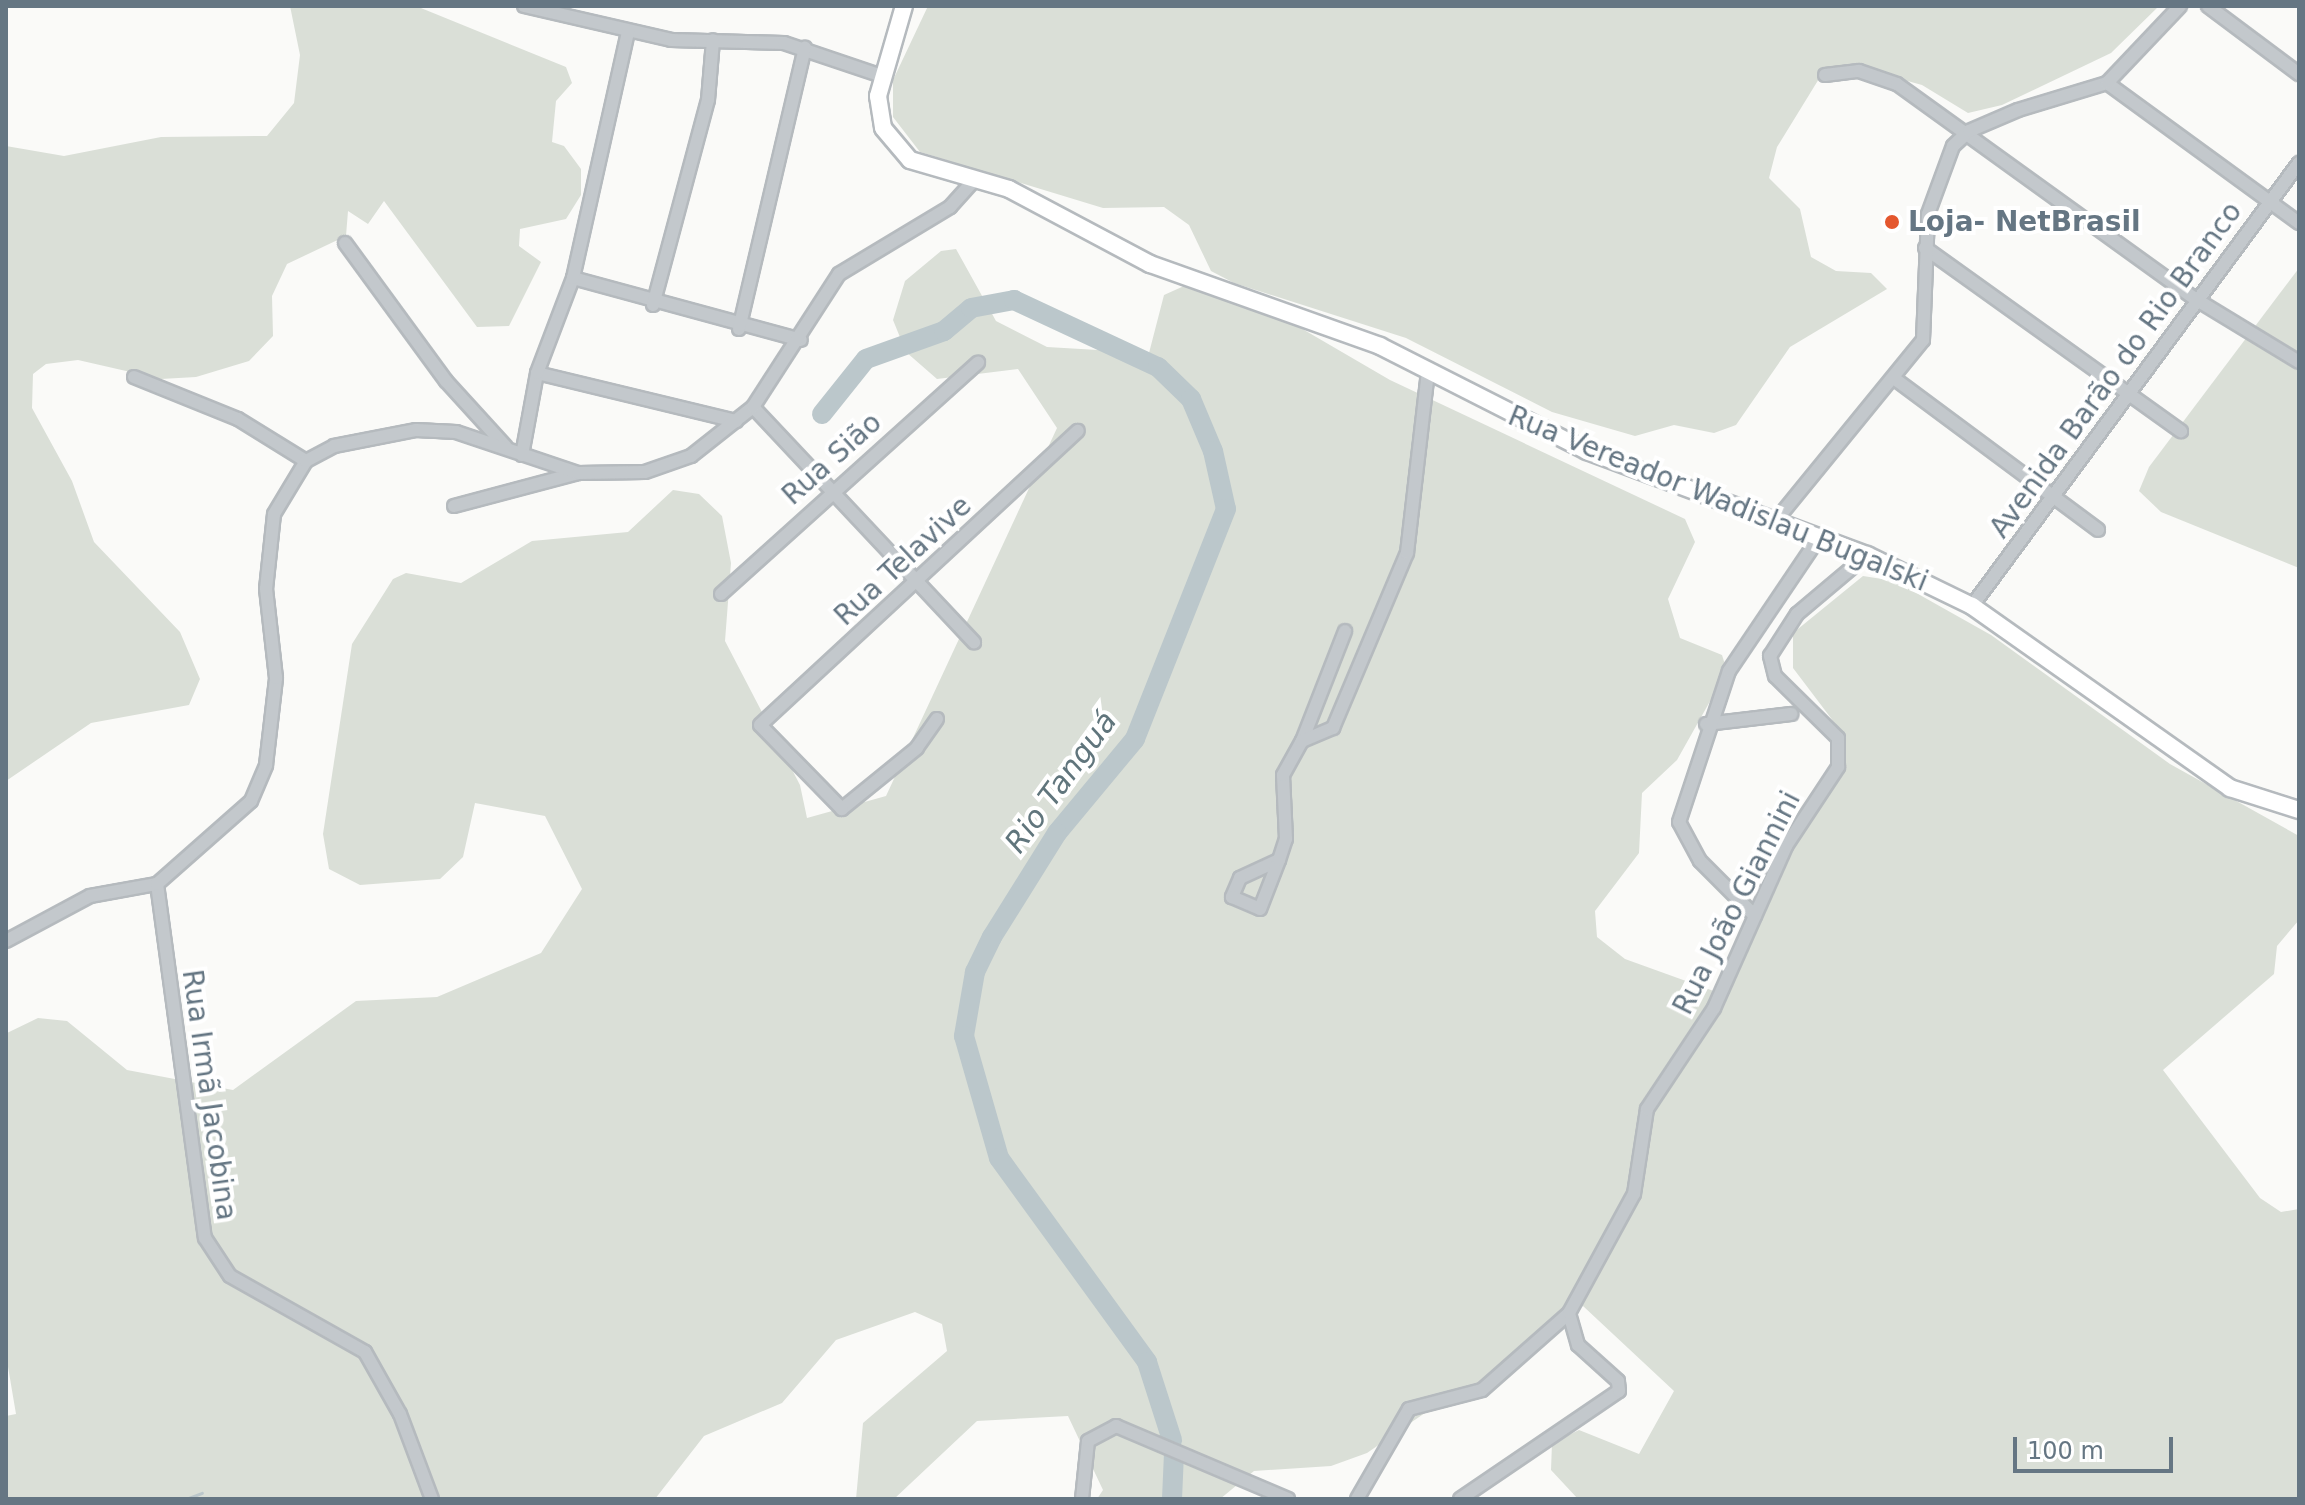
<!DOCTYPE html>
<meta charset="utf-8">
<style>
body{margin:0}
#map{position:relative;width:2305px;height:1505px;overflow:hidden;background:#fafaf8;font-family:"DejaVu Sans",sans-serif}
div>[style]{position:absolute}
.green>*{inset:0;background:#dadfd7}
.stream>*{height:3px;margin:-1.5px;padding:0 1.5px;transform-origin:1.5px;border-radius:1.5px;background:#bbc7cb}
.river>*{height:20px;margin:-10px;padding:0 10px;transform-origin:10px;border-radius:10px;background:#bbc7cb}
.roads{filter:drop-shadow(2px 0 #b5babe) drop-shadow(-2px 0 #b5babe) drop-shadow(0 2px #b5babe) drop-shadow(0 -2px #b5babe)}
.minor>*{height:12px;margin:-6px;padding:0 6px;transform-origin:6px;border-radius:6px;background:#c3c8cc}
.major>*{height:16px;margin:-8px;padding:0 8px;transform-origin:8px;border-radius:8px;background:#fff}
.dots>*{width:22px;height:22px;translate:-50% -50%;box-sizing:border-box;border:4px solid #fff;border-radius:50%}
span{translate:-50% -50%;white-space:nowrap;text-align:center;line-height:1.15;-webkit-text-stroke:8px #fff;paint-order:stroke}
.poi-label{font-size:28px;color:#657683;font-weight:700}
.left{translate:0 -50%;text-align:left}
.street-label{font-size:28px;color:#657683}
.water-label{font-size:30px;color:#60757c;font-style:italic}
.frame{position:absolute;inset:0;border:8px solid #657683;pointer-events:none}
.scale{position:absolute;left:2013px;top:1437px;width:160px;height:36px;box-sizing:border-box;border:4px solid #657683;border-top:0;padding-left:10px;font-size:24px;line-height:28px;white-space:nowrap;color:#657683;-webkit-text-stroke:6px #fff;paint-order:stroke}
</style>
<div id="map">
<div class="green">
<div style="clip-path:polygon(290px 6px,416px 6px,566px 67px,572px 83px,556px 101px,552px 142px,564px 146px,581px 169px,581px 195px,566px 219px,520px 229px,519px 246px,541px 262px,509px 326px,477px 327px,384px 201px,368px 224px,348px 211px,346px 236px,287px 264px,272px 296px,273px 336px,249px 361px,196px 377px,161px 379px,78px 360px,46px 364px,33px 374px,32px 408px,72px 481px,94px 542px,180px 632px,200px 679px,189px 705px,91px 723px,6px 781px,6px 146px,64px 156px,161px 137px,267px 136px,294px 103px,300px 55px)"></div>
<div style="clip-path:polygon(928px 6px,2159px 6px,2111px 53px,2002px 105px,1968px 113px,1922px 85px,1857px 67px,1825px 69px,1777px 147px,1769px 178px,1800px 209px,1811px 257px,1836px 271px,1871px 273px,1887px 289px,1790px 347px,1736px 425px,1714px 433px,1674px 425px,1635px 436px,1552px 412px,1406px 338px,1234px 283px,1211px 271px,1189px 225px,1164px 207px,1103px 208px,920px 152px,893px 117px,893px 80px)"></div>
<div style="clip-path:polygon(956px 249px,996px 321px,1047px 347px,1149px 353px,1164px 295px,1184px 286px,1200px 289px,1299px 327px,1390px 380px,1685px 519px,1695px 542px,1668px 599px,1680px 638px,1722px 655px,1727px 671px,1677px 760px,1642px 793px,1639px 853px,1595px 911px,1597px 937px,1625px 959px,1722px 994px,1786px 848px,1824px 802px,1842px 766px,1843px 734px,1793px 668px,1793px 633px,1863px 576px,1895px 581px,1991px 635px,2170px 764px,2299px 836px,2299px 920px,2277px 946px,2274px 974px,2163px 1070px,2260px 1198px,2281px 1212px,2299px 1209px,2299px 1499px,1578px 1499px,1551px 1470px,1552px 1443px,1579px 1430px,1639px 1454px,1674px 1391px,1583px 1306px,1529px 1343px,1489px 1383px,1435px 1406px,1367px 1453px,1331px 1466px,1254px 1471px,1220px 1499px,1097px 1499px,1103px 1490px,1068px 1416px,977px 1421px,894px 1499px,856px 1499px,863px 1423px,947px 1351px,942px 1324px,915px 1312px,836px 1340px,782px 1403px,704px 1436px,655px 1499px,6px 1499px,6px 1416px,16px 1414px,6px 1355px,7px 1033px,38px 1018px,67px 1021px,127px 1070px,233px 1090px,356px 1001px,437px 997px,541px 953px,582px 889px,545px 816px,475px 803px,463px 857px,440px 879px,360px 885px,329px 869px,323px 834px,352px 644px,393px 579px,406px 573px,461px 583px,532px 541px,628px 532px,673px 490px,699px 494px,722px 516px,731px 563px,725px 641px,800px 785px,807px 818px,886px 796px,1057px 428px,1018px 369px,937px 379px,906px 352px,893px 320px,905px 281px,941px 251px)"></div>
<div style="clip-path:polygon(2299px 268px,2299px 568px,2161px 512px,2139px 491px,2149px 467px)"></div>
</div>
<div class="stream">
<div style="left:186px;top:1499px;width:17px;rotate:-21deg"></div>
</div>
<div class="river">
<div style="left:822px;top:414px;width:70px;rotate:-51.3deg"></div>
<div style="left:866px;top:359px;width:83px;rotate:-19.7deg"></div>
<div style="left:944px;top:331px;width:35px;rotate:-40deg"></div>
<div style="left:971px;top:308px;width:44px;rotate:-10.5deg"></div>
<div style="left:1014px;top:300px;width:159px;rotate:25deg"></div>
<div style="left:1158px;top:367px;width:46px;rotate:44.1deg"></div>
<div style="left:1191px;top:399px;width:56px;rotate:67.1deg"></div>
<div style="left:1213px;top:451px;width:59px;rotate:77.4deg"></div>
<div style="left:1226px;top:509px;width:247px;rotate:111.6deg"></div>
<div style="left:1135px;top:739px;width:122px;rotate:129.7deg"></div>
<div style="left:1057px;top:833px;width:123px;rotate:122deg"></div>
<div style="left:992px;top:937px;width:39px;rotate:116deg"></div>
<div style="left:975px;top:972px;width:65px;rotate:99.8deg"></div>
<div style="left:964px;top:1036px;width:127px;rotate:74deg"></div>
<div style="left:999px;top:1158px;width:252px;rotate:54deg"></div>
<div style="left:1147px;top:1362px;width:82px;rotate:72.2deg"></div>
<div style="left:1172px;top:1499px;width:45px;rotate:-87.5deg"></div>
</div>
<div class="roads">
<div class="minor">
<div style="left:524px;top:6px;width:151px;rotate:13deg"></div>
<div style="left:671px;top:40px;width:113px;rotate:1.5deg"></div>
<div style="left:784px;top:43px;width:103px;rotate:18.6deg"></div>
<div style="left:2208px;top:6px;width:114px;rotate:36.8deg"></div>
<div style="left:1825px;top:75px;width:34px;rotate:-7deg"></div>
<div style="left:1859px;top:71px;width:40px;rotate:18.9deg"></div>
<div style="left:1897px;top:84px;width:370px;rotate:35.8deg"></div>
<div style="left:2197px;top:300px;width:119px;rotate:31.3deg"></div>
<div style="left:2107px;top:83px;width:238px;rotate:36.1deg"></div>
<div style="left:345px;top:243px;width:171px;rotate:53.8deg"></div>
<div style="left:446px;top:381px;width:89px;rotate:47.7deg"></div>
<div style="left:1925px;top:248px;width:315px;rotate:35.6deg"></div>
<div style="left:573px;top:278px;width:236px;rotate:15.2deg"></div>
<div style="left:653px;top:305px;width:212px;rotate:-75deg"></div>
<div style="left:708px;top:100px;width:60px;rotate:-85.2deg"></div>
<div style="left:739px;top:329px;width:289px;rotate:-76.8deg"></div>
<div style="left:537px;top:373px;width:205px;rotate:13.6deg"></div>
<div style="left:134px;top:377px;width:112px;rotate:22deg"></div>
<div style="left:238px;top:419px;width:80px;rotate:31.7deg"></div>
<div style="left:1895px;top:379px;width:253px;rotate:36.6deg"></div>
<div style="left:753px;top:407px;width:323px;rotate:46.8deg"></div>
<div style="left:522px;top:455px;width:83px;rotate:-79.6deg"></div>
<div style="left:537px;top:373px;width:102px;rotate:-69.2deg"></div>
<div style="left:573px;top:278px;width:253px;rotate:-77.4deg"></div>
<div style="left:454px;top:506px;width:128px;rotate:-14.9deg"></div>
<div style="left:1777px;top:519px;width:231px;rotate:-50.8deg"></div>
<div style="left:1923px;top:340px;width:126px;rotate:-87.7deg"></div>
<div style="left:1928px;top:214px;width:72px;rotate:-69.8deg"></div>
<div style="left:1953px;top:146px;width:22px;rotate:-43deg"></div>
<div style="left:1969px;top:131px;width:53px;rotate:-23.2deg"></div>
<div style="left:2018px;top:110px;width:93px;rotate:-16.9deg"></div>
<div style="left:2107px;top:83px;width:106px;rotate:-46.5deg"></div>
<div style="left:721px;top:594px;width:346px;rotate:-42deg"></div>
<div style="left:1972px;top:606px;width:551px;rotate:-53.57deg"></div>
<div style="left:937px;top:719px;width:35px;rotate:125deg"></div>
<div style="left:917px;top:748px;width:97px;rotate:140.9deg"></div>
<div style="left:842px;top:809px;width:117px;rotate:-134.3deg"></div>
<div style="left:760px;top:725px;width:433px;rotate:-42.8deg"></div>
<div style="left:1706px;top:724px;width:86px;rotate:-6.7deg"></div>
<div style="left:1302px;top:741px;width:118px;rotate:-68.6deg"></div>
<div style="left:1279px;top:860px;width:43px;rotate:155.2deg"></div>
<div style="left:1240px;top:878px;width:21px;rotate:113deg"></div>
<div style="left:1232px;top:897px;width:30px;rotate:23deg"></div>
<div style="left:1260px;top:909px;width:53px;rotate:-68.8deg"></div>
<div style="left:1279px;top:860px;width:22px;rotate:-72deg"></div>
<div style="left:1286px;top:839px;width:64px;rotate:-92.7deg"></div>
<div style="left:1283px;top:775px;width:39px;rotate:-61deg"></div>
<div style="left:1302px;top:741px;width:34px;rotate:-23deg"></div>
<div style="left:1333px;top:728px;width:190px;rotate:-67.1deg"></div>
<div style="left:1407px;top:553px;width:183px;rotate:-83.4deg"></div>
<div style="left:157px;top:884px;width:357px;rotate:82.3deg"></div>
<div style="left:205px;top:1238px;width:45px;rotate:56.7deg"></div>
<div style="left:230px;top:1276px;width:155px;rotate:29.4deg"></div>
<div style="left:365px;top:1352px;width:71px;rotate:60.6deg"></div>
<div style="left:400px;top:1414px;width:91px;rotate:69.4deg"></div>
<div style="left:1755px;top:916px;width:78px;rotate:-135deg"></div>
<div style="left:1700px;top:861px;width:44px;rotate:-118.3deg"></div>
<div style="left:1679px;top:822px;width:159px;rotate:-71.7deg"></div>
<div style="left:1729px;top:671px;width:163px;rotate:-56deg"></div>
<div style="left:6px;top:941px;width:95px;rotate:-28.2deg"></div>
<div style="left:90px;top:896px;width:68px;rotate:-10.2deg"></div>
<div style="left:157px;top:884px;width:125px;rotate:-41.4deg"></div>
<div style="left:251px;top:801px;width:39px;rotate:-67deg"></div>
<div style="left:266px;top:765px;width:88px;rotate:-83.4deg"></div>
<div style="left:276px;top:678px;width:90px;rotate:-96.4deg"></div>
<div style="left:266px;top:589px;width:75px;rotate:-83.9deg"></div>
<div style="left:274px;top:514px;width:62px;rotate:-58.9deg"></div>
<div style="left:306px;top:461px;width:32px;rotate:-28deg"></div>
<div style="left:334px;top:446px;width:84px;rotate:-11deg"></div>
<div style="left:416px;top:430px;width:40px;rotate:2.9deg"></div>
<div style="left:456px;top:432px;width:129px;rotate:18.6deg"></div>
<div style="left:578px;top:473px;width:67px;rotate:-0.9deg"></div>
<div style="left:645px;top:472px;width:49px;rotate:-19.2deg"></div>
<div style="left:691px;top:456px;width:79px;rotate:-38.3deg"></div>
<div style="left:753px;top:407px;width:158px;rotate:-57.1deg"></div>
<div style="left:839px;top:274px;width:130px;rotate:-31.1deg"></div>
<div style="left:950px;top:207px;width:38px;rotate:-48deg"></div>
<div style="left:1082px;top:1499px;width:58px;rotate:-84.1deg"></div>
<div style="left:1088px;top:1441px;width:32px;rotate:-28deg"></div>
<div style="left:1116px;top:1426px;width:187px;rotate:23deg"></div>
<div style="left:1357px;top:1499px;width:104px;rotate:-60deg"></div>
<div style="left:1409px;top:1409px;width:75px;rotate:-14.6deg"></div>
<div style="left:1482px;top:1390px;width:116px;rotate:-41.5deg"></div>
<div style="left:1460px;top:1499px;width:192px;rotate:-34.2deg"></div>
<div style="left:1619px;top:1391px;width:10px;rotate:-96deg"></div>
<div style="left:1618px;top:1381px;width:54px;rotate:-138deg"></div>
<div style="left:1578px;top:1345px;width:33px;rotate:-106deg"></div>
<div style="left:1569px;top:1313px;width:136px;rotate:-61.4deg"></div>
<div style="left:1634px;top:1194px;width:86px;rotate:-81.3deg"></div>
<div style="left:1647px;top:1109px;width:121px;rotate:-56.4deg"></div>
<div style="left:1714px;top:1008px;width:177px;rotate:-66deg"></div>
<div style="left:1786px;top:846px;width:95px;rotate:-56.6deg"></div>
<div style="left:1838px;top:767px;width:29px;rotate:-90deg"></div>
<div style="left:1838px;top:738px;width:88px;rotate:-135.5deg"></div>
<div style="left:1775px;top:676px;width:21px;rotate:-104deg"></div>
<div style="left:1770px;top:656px;width:50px;rotate:-57.3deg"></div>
<div style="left:1797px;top:614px;width:92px;rotate:-40.1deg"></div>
</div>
<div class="major">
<div style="left:904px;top:6px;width:94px;rotate:106.1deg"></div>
<div style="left:878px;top:96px;width:32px;rotate:81deg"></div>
<div style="left:883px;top:128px;width:42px;rotate:49.8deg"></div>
<div style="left:910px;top:160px;width:103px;rotate:16.3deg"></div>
<div style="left:1009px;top:189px;width:160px;rotate:28deg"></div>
<div style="left:1150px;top:264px;width:244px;rotate:19.6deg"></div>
<div style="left:1380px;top:346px;width:232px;rotate:26.9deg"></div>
<div style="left:1587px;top:451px;width:299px;rotate:20.4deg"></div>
<div style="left:1867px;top:555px;width:117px;rotate:25.9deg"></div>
<div style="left:1972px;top:606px;width:316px;rotate:35.2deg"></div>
<div style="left:2230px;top:788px;width:72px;rotate:17.7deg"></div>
</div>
</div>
<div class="dots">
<div style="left:1892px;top:222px;background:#e4572e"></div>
</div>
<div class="poi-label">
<span class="left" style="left:1908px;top:222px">Loja- NetBrasil</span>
</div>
<div class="street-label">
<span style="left:2116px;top:370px;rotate:-54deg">Avenida Barão do Rio Branco</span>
<span style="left:832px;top:459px;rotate:-42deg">Rua Sião</span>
<span style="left:1718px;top:499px;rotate:22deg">Rua Vereador Wadislau Bugalski</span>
<span style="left:903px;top:561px;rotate:-43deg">Rua Telavive</span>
<span style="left:1737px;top:903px;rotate:-63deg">Rua João Giannini</span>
<span style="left:209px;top:1095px;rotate:82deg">Rua Irmã Jacobina</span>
</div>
<div class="water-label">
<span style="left:1061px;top:782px;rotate:-54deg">Rio Tanguá</span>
</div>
<div class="frame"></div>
<div class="scale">100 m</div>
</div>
